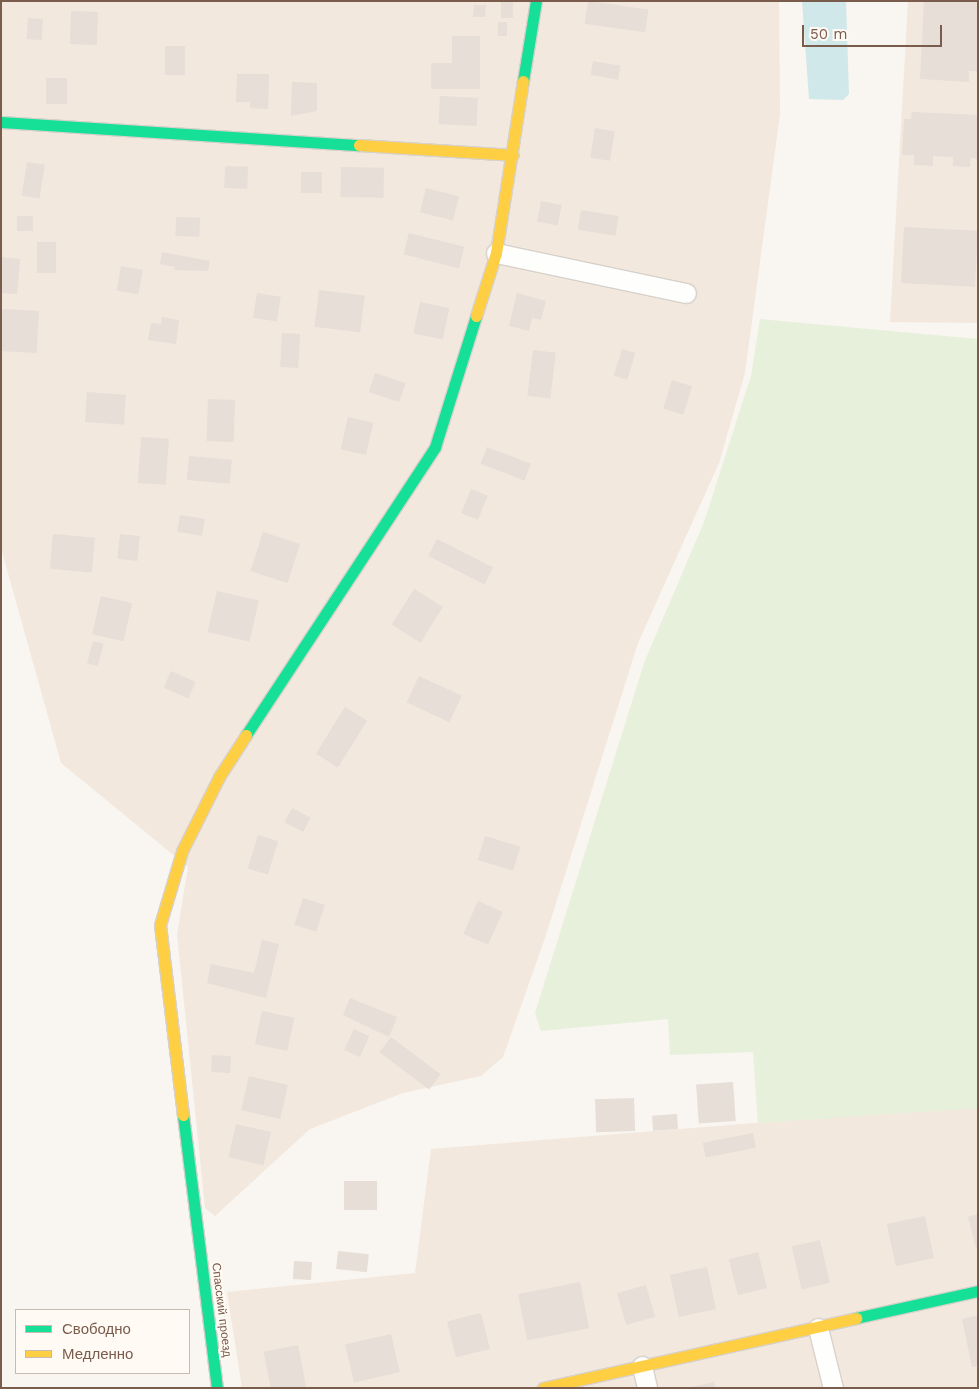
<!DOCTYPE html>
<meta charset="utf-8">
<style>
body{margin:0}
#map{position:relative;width:979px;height:1389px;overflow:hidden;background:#f9f5f0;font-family:"Work Sans",sans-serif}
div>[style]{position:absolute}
.residential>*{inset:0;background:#f2e8de}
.green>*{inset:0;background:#e7f0db}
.water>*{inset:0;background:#d0e8ea}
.building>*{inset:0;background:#e6ded7;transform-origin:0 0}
.roads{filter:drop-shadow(1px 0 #d7d1cb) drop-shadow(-1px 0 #d7d1cb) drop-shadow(0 1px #d7d1cb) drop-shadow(0 -1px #d7d1cb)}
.street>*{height:19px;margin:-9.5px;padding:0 9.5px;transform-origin:9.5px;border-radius:9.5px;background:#fefefd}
.fast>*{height:11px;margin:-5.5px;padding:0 5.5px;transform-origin:5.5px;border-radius:5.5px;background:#16e098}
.slow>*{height:11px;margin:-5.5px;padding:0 5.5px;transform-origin:5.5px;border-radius:5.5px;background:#ffcf43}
span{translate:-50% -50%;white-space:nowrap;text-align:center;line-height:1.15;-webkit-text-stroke:4px #fffaf3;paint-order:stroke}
.street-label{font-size:12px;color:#7a5c4d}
.frame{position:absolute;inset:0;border:2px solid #7a5c4d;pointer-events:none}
.legend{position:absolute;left:15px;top:1309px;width:175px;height:65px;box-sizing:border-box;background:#fffaf3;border:1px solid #cabbb1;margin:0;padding:6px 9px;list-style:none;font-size:15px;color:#7a5c4d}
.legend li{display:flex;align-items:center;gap:10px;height:25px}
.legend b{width:25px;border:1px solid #cabbb1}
.scale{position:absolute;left:802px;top:25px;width:140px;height:22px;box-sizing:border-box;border:2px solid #7a5c4d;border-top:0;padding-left:6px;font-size:15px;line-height:18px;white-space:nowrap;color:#7a5c4d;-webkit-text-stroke:4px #fffaf3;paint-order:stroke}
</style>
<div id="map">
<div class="residential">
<div style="clip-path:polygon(1px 1px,779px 1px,780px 114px,745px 373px,719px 463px,638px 643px,545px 938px,503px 1057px,481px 1076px,403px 1093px,310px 1129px,215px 1216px,205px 1208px,177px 934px,188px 867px,61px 763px,1px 548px)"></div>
<div style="clip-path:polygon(908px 1px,978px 1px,978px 323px,890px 322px)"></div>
<div style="clip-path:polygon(978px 1105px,978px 1388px,242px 1388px,227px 1292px,415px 1273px,431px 1149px)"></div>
</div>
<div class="green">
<div style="clip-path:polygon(760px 319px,978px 339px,978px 1108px,758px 1123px,753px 1052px,670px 1055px,668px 1019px,541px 1031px,535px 1013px,644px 663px,704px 522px,751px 376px)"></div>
</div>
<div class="water">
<div style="clip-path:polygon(802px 1px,846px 1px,849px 94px,843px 100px,809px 99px)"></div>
</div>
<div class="building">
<div style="left:501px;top:1px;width:12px;height:17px"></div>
<div style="left:588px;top:1px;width:61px;height:23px;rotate:8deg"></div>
<div style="clip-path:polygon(924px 1px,978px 1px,978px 71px,969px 71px,969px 82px,920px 79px)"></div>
<div style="clip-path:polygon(474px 5px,486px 5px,485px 17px,473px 17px)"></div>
<div style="left:71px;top:11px;width:27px;height:33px;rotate:2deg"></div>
<div style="left:28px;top:18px;width:15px;height:21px;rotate:4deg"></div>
<div style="left:498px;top:22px;width:9px;height:14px"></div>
<div style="clip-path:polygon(452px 36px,480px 36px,480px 89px,431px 89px,431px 63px,452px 63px)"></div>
<div style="left:165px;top:46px;width:20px;height:29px"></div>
<div style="left:593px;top:61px;width:28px;height:14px;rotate:10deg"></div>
<div style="clip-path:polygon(237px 74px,269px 74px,268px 109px,250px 108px,250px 102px,236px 102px)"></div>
<div style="left:46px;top:78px;width:21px;height:26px"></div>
<div style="clip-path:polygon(292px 82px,317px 83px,317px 111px,291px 116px)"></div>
<div style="left:440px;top:96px;width:38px;height:28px;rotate:3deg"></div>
<div style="clip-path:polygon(912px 112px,978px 115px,978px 159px,971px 158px,970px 167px,953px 166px,953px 157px,933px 156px,933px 166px,914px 165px,914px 155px,902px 155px,904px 119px,911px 119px)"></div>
<div style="left:595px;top:128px;width:20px;height:30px;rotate:9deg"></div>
<div style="left:27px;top:162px;width:18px;height:34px;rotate:9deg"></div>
<div style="left:225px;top:166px;width:23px;height:22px;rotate:2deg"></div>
<div style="left:341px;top:167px;width:43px;height:30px;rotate:1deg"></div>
<div style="left:301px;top:172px;width:21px;height:21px"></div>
<div style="left:426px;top:188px;width:34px;height:25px;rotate:14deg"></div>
<div style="left:541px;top:201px;width:21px;height:21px;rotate:11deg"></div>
<div style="left:581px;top:210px;width:38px;height:20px;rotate:9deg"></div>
<div style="left:17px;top:216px;width:16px;height:15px"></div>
<div style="left:176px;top:217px;width:24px;height:19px;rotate:2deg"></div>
<div style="left:904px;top:227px;width:74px;height:56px;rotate:3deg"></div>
<div style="left:409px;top:233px;width:57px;height:22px;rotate:14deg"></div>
<div style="left:37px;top:242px;width:19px;height:31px"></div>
<div style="clip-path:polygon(162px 252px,210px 261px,208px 271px,174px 270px,175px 267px,160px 264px)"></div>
<div style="clip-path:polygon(1px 257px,20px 259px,17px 294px,1px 293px)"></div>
<div style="left:121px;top:266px;width:22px;height:25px;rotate:10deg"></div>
<div style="left:319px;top:290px;width:46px;height:37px;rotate:7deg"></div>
<div style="left:257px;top:293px;width:24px;height:25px;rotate:9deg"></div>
<div style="clip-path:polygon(517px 293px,546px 301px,541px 320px,532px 318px,529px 331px,509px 326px)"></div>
<div style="left:420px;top:302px;width:30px;height:32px;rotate:12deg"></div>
<div style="left:1px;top:309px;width:38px;height:42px;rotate:3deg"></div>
<div style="clip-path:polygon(162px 317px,179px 320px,176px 344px,148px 340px,151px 323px,161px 324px)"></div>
<div style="left:282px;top:333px;width:18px;height:34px;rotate:3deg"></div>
<div style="left:622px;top:349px;width:14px;height:28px;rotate:17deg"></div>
<div style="left:533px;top:350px;width:23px;height:46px;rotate:7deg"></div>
<div style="left:375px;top:373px;width:32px;height:20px;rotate:18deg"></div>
<div style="left:672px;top:380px;width:21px;height:30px;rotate:17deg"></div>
<div style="left:87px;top:392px;width:39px;height:30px;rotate:4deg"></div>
<div style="left:208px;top:399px;width:27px;height:42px;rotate:2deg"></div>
<div style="left:348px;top:417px;width:26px;height:33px;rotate:13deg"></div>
<div style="left:141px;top:437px;width:28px;height:46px;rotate:4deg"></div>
<div style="left:487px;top:447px;width:47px;height:18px;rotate:21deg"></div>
<div style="left:189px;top:456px;width:43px;height:24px;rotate:5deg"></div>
<div style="left:471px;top:489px;width:18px;height:26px;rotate:22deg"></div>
<div style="left:180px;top:515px;width:25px;height:17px;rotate:9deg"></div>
<div style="left:263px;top:532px;width:39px;height:41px;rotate:18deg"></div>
<div style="left:53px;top:534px;width:42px;height:35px;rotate:5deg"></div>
<div style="left:120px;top:534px;width:20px;height:25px;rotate:6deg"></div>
<div style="left:437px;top:539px;width:63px;height:19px;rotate:27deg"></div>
<div style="left:414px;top:589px;width:34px;height:42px;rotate:32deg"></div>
<div style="left:217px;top:591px;width:43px;height:42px;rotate:13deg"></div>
<div style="left:101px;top:596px;width:32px;height:39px;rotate:13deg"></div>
<div style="left:93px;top:641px;width:11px;height:23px;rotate:15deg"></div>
<div style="left:171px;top:671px;width:27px;height:18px;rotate:24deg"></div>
<div style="left:419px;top:676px;width:47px;height:29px;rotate:25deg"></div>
<div style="left:345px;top:707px;width:26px;height:55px;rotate:32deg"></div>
<div style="left:292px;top:808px;width:21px;height:16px;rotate:28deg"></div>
<div style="left:258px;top:835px;width:21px;height:35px;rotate:17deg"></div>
<div style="left:485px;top:836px;width:37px;height:25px;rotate:17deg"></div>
<div style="left:303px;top:898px;width:23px;height:28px;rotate:18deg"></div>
<div style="left:478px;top:901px;width:27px;height:36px;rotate:24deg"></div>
<div style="clip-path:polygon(262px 940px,279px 944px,266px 998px,207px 983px,211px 964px,254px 973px)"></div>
<div style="clip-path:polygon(350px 998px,397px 1017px,389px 1037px,343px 1015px)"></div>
<div style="left:262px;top:1011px;width:33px;height:34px;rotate:12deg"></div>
<div style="left:354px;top:1029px;width:17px;height:23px;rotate:25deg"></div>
<div style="left:391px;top:1037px;width:62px;height:19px;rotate:37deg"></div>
<div style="left:212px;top:1055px;width:19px;height:17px;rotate:3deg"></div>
<div style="left:249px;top:1076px;width:40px;height:35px;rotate:13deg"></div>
<div style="left:733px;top:1082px;width:39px;height:37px;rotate:86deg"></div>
<div style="left:634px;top:1098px;width:33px;height:39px;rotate:88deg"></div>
<div style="left:677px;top:1114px;width:15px;height:25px;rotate:86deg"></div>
<div style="left:236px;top:1124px;width:36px;height:34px;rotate:13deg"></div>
<div style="left:753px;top:1133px;width:15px;height:51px;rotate:79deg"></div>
<div style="left:344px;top:1181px;width:33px;height:29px"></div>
<div style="clip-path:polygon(978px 1214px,978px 1247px,976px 1248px,968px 1217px)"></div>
<div style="left:925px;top:1216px;width:43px;height:39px;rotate:78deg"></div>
<div style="left:820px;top:1240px;width:44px;height:29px;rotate:77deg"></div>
<div style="left:338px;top:1251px;width:31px;height:18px;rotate:6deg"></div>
<div style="left:758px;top:1252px;width:37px;height:30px;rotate:76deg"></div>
<div style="left:294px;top:1261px;width:18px;height:18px;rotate:3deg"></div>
<div style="left:707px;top:1267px;width:43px;height:38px;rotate:78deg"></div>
<div style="left:580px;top:1282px;width:47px;height:63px;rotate:79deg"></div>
<div style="left:646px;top:1285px;width:33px;height:30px;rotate:74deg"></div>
<div style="left:481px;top:1313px;width:37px;height:35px;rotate:76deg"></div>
<div style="clip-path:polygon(978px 1315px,978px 1366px,972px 1367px,962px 1319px)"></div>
<div style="left:391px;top:1334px;width:39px;height:47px;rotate:77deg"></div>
<div style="left:298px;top:1345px;width:43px;height:35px;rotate:79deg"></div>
<div style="clip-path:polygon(714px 1382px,715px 1388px,693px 1388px,692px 1387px)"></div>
</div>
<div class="roads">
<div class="street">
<div style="left:496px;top:253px;width:194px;rotate:11.9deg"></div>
<div style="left:818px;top:1328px;width:62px;rotate:76deg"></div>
<div style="left:642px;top:1366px;width:23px;rotate:77deg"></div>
</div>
<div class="fast">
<div style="left:523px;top:81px;width:81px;rotate:-80.8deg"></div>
<div style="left:1px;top:122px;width:359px;rotate:3.7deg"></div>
<div style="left:246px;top:735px;width:344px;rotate:-56.7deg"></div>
<div style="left:435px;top:447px;width:137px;rotate:-72.6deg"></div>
<div style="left:183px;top:1115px;width:275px;rotate:82.9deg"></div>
<div style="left:856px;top:1318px;width:125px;rotate:-12.5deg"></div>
</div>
<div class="slow">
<div style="left:359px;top:145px;width:154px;rotate:3.7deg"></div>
<div style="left:476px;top:316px;width:66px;rotate:-72.4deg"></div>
<div style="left:496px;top:253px;width:174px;rotate:-81.1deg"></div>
<div style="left:183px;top:1115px;width:191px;rotate:-96.9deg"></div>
<div style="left:160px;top:925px;width:77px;rotate:-73.4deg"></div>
<div style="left:182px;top:851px;width:83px;rotate:-63.4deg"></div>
<div style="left:219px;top:777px;width:50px;rotate:-57.3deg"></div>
<div style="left:543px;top:1388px;width:321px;rotate:-12.6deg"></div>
</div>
</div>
<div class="street-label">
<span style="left:221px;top:1310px;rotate:83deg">Спасский проезд</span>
</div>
<div class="frame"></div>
<ul class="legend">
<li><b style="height:6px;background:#16e098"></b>Свободно</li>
<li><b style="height:6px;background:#ffcf43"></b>Медленно</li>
</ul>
<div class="scale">50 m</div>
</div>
